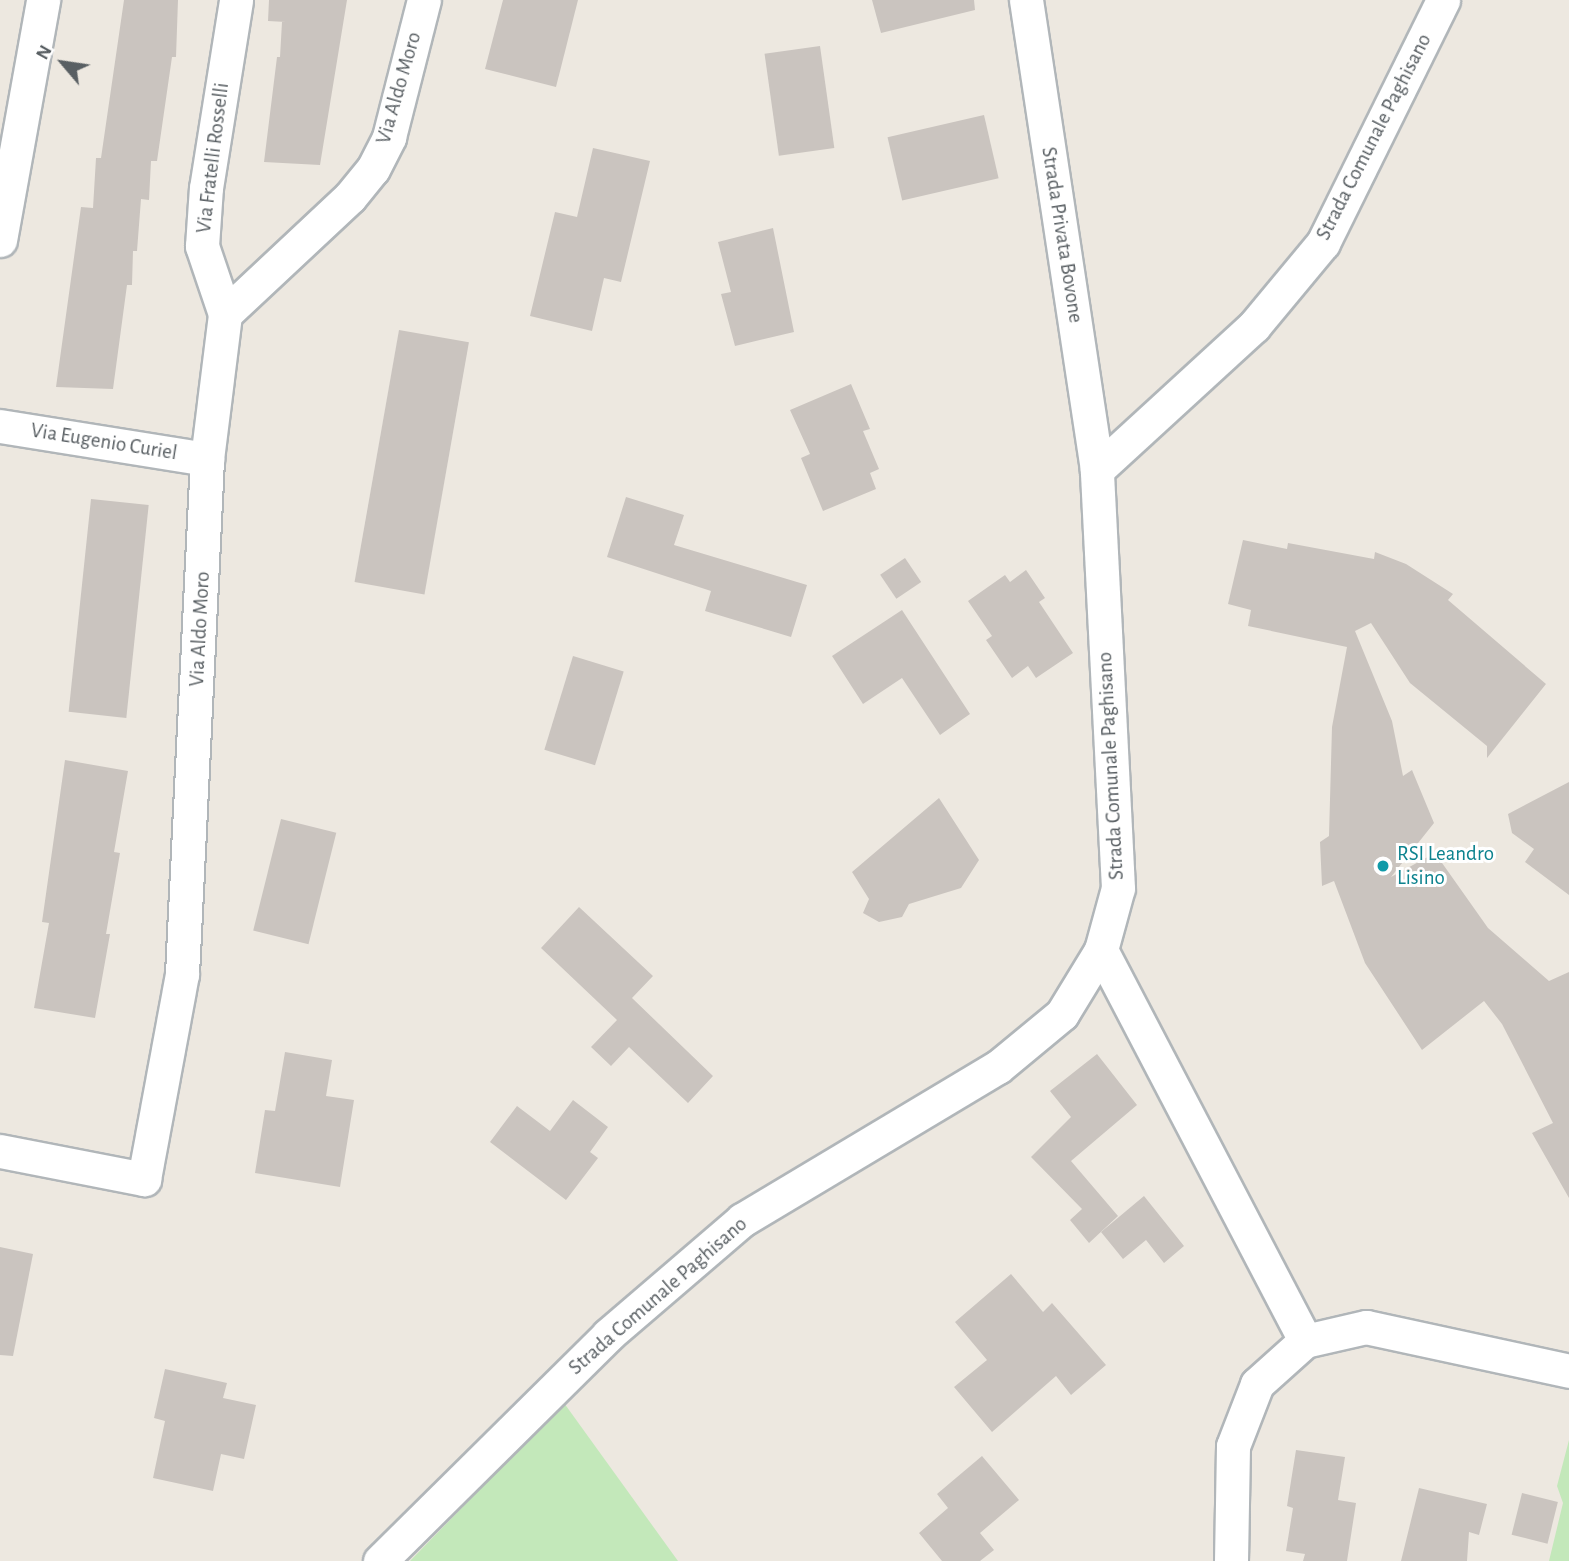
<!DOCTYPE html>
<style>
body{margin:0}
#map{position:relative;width:1569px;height:1561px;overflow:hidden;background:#ede8e0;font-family:"Alegreya Sans",sans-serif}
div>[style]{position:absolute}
.green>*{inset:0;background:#c3e8ba}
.building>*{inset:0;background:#cac4bf;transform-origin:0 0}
.roads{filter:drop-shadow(2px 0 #b1b6b9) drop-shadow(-2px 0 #b1b6b9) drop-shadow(0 2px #b1b6b9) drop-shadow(0 -2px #b1b6b9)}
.minor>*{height:33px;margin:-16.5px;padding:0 16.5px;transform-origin:16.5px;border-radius:16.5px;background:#fff}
.dots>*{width:19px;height:19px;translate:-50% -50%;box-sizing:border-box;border:4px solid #fff;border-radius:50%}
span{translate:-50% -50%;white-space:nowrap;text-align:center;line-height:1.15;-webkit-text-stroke:6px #fff;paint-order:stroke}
.street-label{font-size:21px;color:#595f63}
.culture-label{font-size:21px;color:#0d838f}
.left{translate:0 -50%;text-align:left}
.north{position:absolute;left:28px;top:28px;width:70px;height:70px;-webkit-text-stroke:5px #fff;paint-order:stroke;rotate:299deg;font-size:19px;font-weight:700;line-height:28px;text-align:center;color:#595f63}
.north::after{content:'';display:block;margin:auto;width:24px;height:32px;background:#595f63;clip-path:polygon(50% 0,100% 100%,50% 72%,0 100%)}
</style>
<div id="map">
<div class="green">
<div style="clip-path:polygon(564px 1403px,678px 1561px,410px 1561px)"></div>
<div style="clip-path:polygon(1569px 1440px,1569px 1561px,1549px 1561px,1563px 1503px,1557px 1486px)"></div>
</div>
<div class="building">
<div style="clip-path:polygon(124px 0,178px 0,176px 57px,172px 57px,157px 161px,151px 161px,149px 200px,141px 199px,137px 251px,133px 251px,132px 285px,127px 285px,113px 389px,56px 387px,81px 207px,93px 208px,96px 158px,101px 158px)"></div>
<div style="clip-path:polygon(269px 0,347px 0,320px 165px,264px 162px,277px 57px,280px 57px,282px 22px,286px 22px,268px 21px)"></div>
<div style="clip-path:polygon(503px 0,578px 0,556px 87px,485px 69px)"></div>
<div style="clip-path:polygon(872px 0,974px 0,975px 10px,881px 33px)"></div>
<div style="left:820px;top:46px;width:103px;height:56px;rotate:82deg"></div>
<div style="left:984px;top:115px;width:65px;height:99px;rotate:77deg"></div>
<div style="clip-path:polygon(593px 148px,650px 161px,621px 282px,604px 278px,592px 331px,530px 316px,555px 212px,577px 217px)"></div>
<div style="clip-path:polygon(773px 228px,794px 332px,735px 346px,721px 294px,731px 292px,718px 242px)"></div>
<div style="left:399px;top:330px;width:71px;height:256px;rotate:10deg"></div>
<div style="clip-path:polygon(851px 384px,870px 429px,863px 431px,879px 469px,870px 473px,876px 489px,823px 511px,801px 458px,810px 454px,790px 410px)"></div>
<div style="clip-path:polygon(626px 497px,684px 515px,674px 545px,807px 585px,791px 637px,705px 611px,711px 591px,607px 557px)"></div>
<div style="left:91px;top:499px;width:58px;height:214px;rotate:6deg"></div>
<div style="clip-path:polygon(1243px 540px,1287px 549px,1288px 543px,1374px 559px,1375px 552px,1406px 564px,1453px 594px,1448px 600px,1546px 684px,1487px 758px,1487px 746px,1410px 683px,1371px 623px,1355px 631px,1392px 721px,1403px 776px,1412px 770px,1434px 823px,1391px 877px,1435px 853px,1488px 928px,1549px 981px,1569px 972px,1569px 1198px,1532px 1133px,1553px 1123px,1502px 1024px,1484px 1001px,1422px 1050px,1365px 963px,1334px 881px,1322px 886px,1320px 842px,1329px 836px,1332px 727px,1347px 647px,1248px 626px,1251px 610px,1228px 604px)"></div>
<div style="left:905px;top:558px;width:29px;height:30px;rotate:56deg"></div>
<div style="clip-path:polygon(1026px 570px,1045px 598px,1039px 602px,1073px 653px,1036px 678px,1028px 666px,1012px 678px,986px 640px,992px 636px,968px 601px,1005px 575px,1010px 582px)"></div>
<div style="clip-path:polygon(902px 610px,970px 714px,940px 735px,902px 678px,863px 704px,832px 656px)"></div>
<div style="left:573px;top:656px;width:53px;height:98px;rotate:17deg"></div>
<div style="clip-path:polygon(65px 760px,128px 771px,114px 852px,120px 853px,106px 934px,110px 934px,95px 1018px,34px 1008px,49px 923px,42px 922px)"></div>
<div style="clip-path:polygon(1569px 782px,1569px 895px,1525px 862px,1534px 849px,1512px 833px,1508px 814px)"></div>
<div style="clip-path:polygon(939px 798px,979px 860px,961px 888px,909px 904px,902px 917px,879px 922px,863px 913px,869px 899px,852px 872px)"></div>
<div style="left:281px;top:819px;width:57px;height:115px;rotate:14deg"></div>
<div style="clip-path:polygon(579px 907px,653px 976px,632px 998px,713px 1076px,688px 1103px,629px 1047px,611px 1066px,591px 1047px,617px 1020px,541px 948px)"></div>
<div style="clip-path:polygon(285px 1052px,332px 1060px,326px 1096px,354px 1100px,340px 1187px,255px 1173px,265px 1110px,275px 1111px)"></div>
<div style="clip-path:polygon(1097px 1054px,1137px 1105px,1071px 1161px,1118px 1216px,1089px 1243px,1070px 1220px,1082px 1209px,1031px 1157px,1071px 1117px,1050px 1091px)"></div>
<div style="clip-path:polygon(573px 1100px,608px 1127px,590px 1152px,598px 1158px,566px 1200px,490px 1142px,517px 1106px,550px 1131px)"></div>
<div style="clip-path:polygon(1144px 1196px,1184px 1246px,1164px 1263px,1146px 1240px,1123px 1259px,1101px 1232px)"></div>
<div style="clip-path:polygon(0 1247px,33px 1254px,13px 1356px,0 1355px)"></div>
<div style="clip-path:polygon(1011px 1274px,1043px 1312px,1052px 1303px,1106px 1365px,1071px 1395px,1056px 1376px,992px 1432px,954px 1387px,987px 1360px,955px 1322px)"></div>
<div style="clip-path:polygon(165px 1369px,227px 1383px,223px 1398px,256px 1405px,244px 1459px,221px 1454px,213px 1491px,153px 1478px,165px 1421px,154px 1418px)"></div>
<div style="clip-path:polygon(1296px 1450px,1345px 1457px,1338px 1500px,1356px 1503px,1347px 1561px,1303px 1561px,1305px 1554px,1286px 1551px,1293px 1508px,1287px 1506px)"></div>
<div style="clip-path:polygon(982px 1456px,1019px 1500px,980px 1533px,994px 1550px,980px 1561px,942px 1561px,919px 1533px,948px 1508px,937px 1494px)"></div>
<div style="clip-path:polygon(1419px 1488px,1487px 1504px,1479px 1535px,1469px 1532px,1467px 1561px,1401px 1561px)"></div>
<div style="left:1522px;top:1493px;width:37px;height:43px;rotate:14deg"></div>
</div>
<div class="roads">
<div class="minor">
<div style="left:1026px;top:0;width:475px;rotate:81.4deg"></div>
<div style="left:0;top:240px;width:244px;rotate:-79.8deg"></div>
<div style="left:225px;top:314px;width:72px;rotate:-108.7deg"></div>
<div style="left:202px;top:246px;width:58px;rotate:-86.1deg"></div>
<div style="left:206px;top:188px;width:190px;rotate:-80.9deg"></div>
<div style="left:0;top:426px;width:210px;rotate:9.1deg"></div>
<div style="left:1101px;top:950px;width:441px;rotate:62.4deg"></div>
<div style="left:0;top:1151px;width:147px;rotate:11deg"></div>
<div style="left:144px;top:1179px;width:208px;rotate:-79.5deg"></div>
<div style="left:182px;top:974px;width:516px;rotate:-87.22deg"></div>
<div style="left:207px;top:459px;width:146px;rotate:-82.9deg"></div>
<div style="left:225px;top:314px;width:171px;rotate:-43.1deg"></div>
<div style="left:350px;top:197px;width:36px;rotate:-51deg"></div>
<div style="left:373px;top:169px;width:36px;rotate:-63deg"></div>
<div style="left:389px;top:137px;width:141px;rotate:-75.7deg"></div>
<div style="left:380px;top:1561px;width:321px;rotate:-44.7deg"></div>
<div style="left:608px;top:1335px;width:177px;rotate:-40.6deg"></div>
<div style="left:742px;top:1220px;width:298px;rotate:-30.9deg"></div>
<div style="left:998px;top:1067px;width:83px;rotate:-39.6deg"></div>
<div style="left:1062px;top:1014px;width:75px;rotate:-58.6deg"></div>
<div style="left:1101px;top:950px;width:64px;rotate:-74.7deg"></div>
<div style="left:1118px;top:888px;width:419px;rotate:-92.9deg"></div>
<div style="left:1097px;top:470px;width:213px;rotate:-42.5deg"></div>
<div style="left:1254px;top:326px;width:108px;rotate:-50.3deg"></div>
<div style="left:1323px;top:243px;width:271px;rotate:-63.7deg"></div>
<div style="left:1231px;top:1561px;width:115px;rotate:-89deg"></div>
<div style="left:1233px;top:1446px;width:66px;rotate:-68.8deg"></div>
<div style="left:1257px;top:1384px;width:64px;rotate:-41.9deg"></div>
<div style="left:1305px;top:1341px;width:63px;rotate:-12.9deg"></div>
<div style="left:1366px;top:1327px;width:208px;rotate:12.2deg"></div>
</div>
</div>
<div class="dots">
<div style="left:1383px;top:866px;background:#0f9aa8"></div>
</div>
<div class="street-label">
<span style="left:399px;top:88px;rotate:-74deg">Via Aldo Moro</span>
<span style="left:1374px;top:137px;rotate:-63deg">Strada Comunale Paghisano</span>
<span style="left:213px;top:158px;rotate:-83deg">Via Fratelli Rosselli</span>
<span style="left:1062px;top:235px;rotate:81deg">Strada Privata Bovone</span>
<span style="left:104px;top:442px;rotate:9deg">Via Eugenio Curiel</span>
<span style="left:200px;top:629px;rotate:-87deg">Via Aldo Moro</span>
<span style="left:1111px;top:766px;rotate:-93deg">Strada Comunale Paghisano</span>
<span style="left:658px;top:1296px;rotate:-41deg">Strada Comunale Paghisano</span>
</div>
<div class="culture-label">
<span class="left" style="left:1397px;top:866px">RSI Leandro<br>Lisino</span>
</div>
<div class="north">N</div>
</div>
